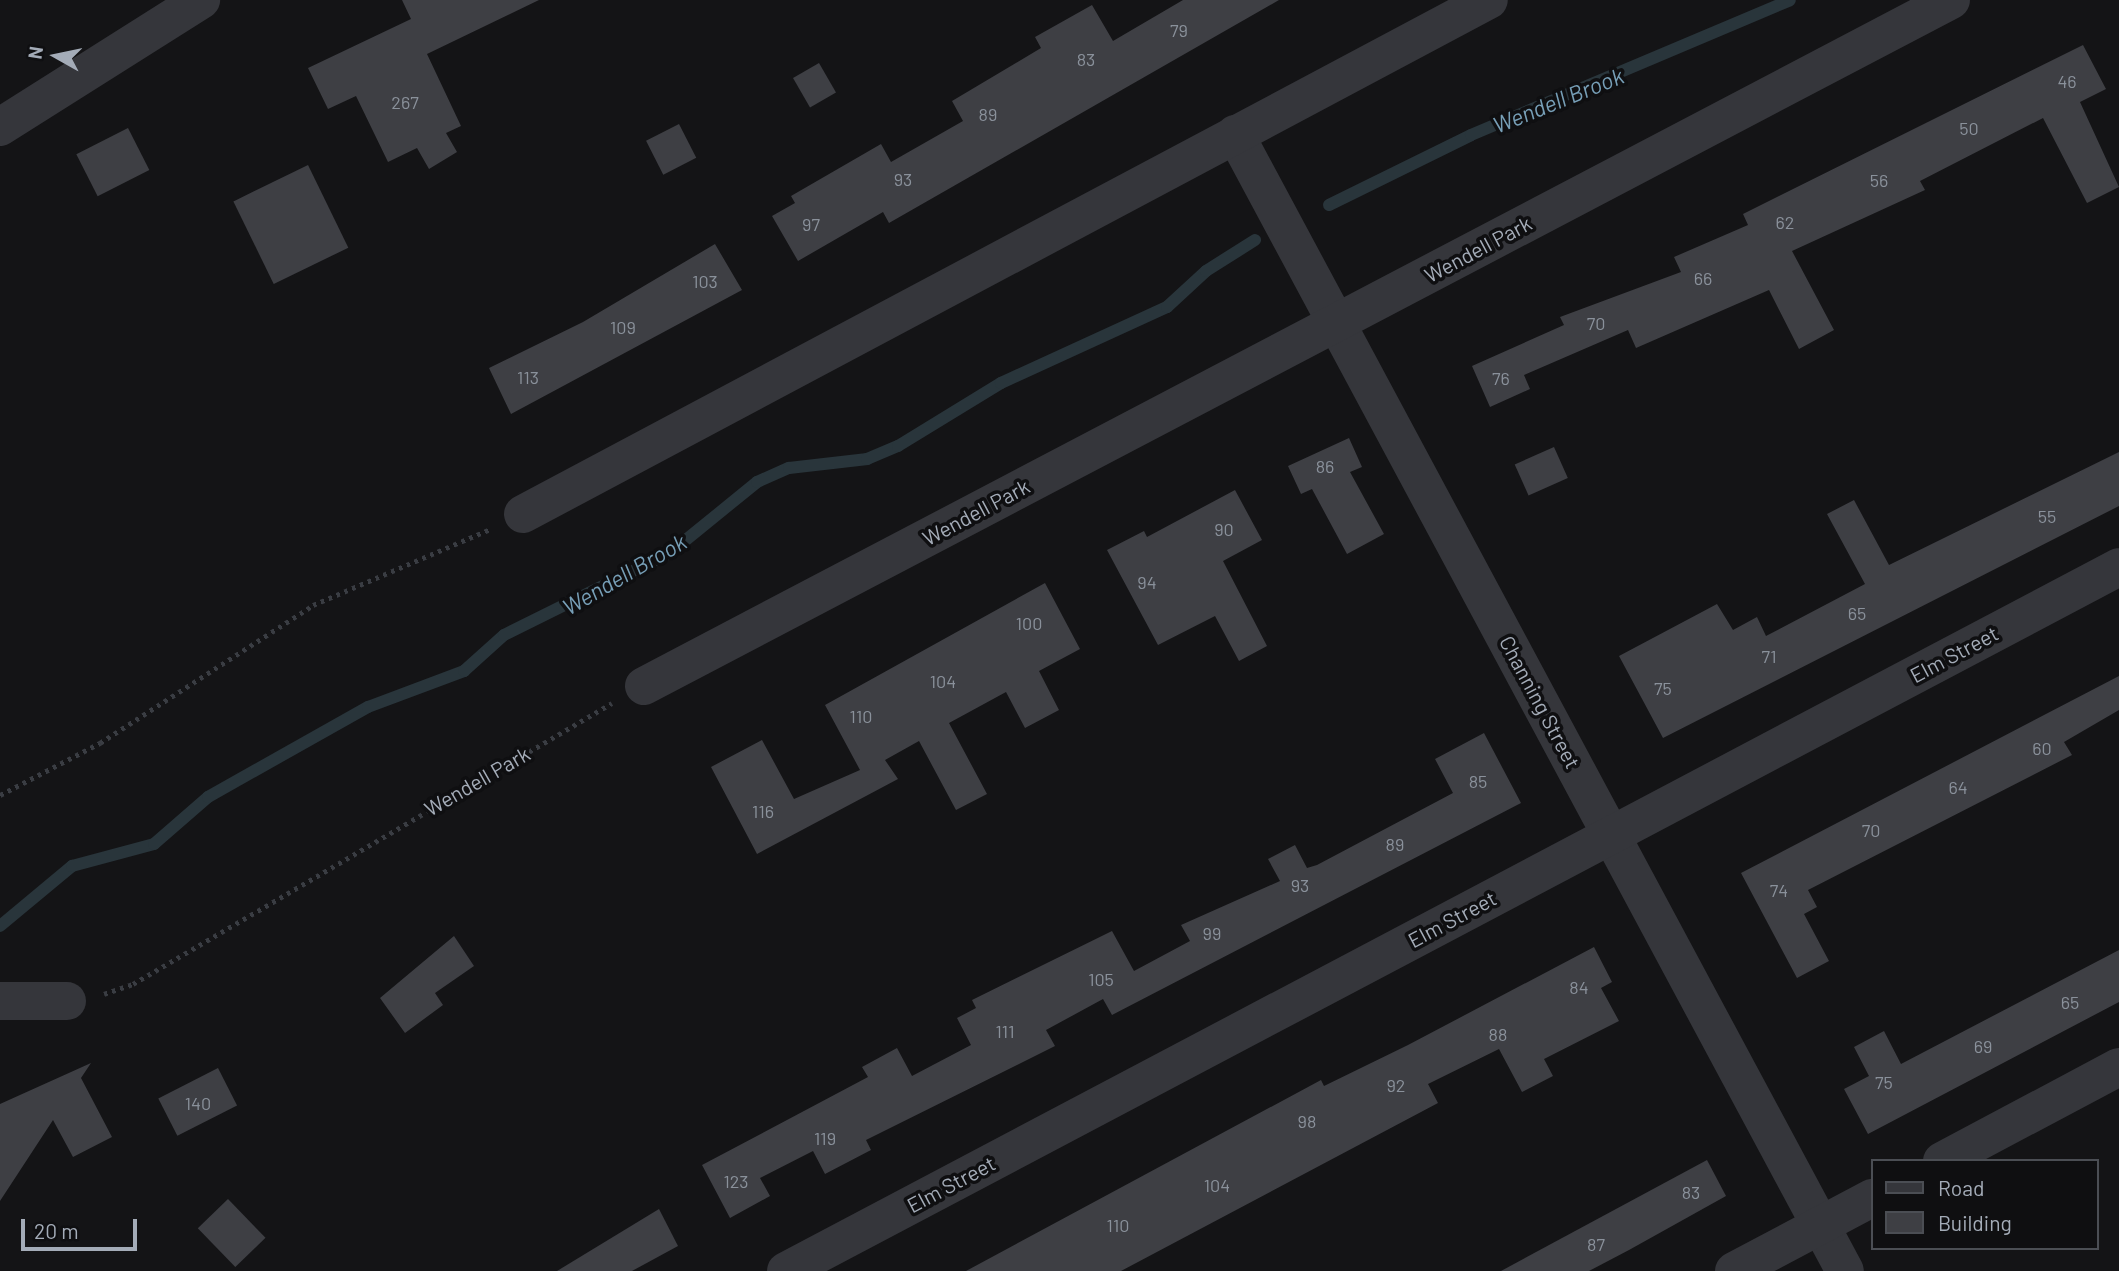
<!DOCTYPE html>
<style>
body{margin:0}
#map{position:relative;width:2119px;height:1271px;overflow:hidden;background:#141416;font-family:Barlow,sans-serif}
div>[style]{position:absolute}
.stream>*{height:12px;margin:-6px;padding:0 6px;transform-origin:6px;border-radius:6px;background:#29353b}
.building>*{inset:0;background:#3e3f44;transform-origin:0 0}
.path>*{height:4.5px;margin-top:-2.25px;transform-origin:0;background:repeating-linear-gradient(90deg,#3a3d43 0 3.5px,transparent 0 8.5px)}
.minor>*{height:38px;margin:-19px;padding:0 19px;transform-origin:19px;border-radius:19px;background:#35363b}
.tertiary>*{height:38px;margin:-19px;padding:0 19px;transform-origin:19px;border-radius:19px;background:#35363b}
span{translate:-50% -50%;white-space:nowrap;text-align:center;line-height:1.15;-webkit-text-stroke:7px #0f0f11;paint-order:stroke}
.number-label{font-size:18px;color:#8a919b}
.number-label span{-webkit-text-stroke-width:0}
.street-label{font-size:21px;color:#a4acb8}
.water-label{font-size:23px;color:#779fb7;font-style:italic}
.legend{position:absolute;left:1871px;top:1159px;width:228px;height:91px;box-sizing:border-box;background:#0f0f11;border:2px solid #4b4e54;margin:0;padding:9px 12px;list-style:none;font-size:21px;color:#a4acb8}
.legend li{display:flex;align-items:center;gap:14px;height:35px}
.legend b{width:35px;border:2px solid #4b4e54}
.north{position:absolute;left:21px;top:21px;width:70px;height:70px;-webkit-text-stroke:5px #0f0f11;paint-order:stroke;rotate:279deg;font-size:19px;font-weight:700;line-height:28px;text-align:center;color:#a4acb8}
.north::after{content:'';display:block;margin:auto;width:24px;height:32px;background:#a4acb8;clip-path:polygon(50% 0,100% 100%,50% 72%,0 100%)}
.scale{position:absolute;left:21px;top:1219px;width:116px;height:32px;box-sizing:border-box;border:4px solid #a4acb8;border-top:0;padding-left:9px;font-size:21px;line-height:24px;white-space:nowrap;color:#a4acb8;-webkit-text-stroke:5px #0f0f11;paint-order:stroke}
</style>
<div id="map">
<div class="stream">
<div style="left:1329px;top:205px;width:158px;rotate:-26.2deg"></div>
<div style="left:1471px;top:135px;width:346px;rotate:-22.9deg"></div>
<div style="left:0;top:926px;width:94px;rotate:-39.8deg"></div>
<div style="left:72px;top:866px;width:85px;rotate:-15deg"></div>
<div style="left:154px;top:844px;width:72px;rotate:-41deg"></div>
<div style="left:208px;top:797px;width:184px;rotate:-29.4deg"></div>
<div style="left:368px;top:707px;width:103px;rotate:-20.6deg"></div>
<div style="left:464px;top:671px;width:54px;rotate:-42deg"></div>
<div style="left:504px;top:635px;width:186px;rotate:-26.4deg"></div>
<div style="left:671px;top:552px;width:111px;rotate:-39.1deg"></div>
<div style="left:757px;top:482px;width:35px;rotate:-24deg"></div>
<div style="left:789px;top:468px;width:79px;rotate:-6.6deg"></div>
<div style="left:867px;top:459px;width:34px;rotate:-23deg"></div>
<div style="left:898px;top:446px;width:121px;rotate:-31.5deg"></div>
<div style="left:1001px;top:383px;width:183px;rotate:-24.6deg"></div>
<div style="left:1167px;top:307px;width:53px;rotate:-42.7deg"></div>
<div style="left:1206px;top:271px;width:58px;rotate:-32.3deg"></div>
</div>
<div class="building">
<div style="clip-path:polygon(402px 0,539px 0,427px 54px,461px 126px,446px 133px,457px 152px,429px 169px,417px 148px,388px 162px,356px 96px,328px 109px,308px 68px,411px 19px)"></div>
<div style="clip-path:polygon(1183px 0,1279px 0,889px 223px,883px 212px,798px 261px,772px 216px,795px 203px,791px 196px,881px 144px,891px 162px,963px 121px,952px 101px,1041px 48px,1035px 37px,1092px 5px,1113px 41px)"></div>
<div style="clip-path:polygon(2083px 45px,2106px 89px,2080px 102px,2119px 187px,2087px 203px,2043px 118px,1920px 181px,1925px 190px,1792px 251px,1834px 330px,1799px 349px,1769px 290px,1636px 348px,1628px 330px,1524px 375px,1530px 389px,1490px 407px,1472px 366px,1564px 325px,1560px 317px,1681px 272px,1674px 257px,1748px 225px,1743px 214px)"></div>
<div style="left:819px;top:63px;width:34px;height:30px;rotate:60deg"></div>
<div style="left:679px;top:124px;width:38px;height:37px;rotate:63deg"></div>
<div style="left:128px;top:128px;width:47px;height:58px;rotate:63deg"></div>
<div style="left:308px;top:165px;width:92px;height:83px;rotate:64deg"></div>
<div style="clip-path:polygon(715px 244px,742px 290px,511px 414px,489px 368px,583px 322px)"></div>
<div style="clip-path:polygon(1349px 438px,1362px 467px,1350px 472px,1384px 534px,1347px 554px,1312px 489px,1301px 494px,1288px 466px)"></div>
<div style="left:1554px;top:447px;width:34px;height:43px;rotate:66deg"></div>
<div style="clip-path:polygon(2119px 452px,2119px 506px,1663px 738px,1619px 656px,1717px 604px,1733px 630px,1757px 617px,1766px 636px,1865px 584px,1827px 514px,1854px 500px,1889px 565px)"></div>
<div style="clip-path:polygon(1235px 490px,1262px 540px,1223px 561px,1267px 646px,1239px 661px,1215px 616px,1158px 645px,1107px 550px,1144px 531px,1147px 537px)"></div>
<div style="clip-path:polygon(1045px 583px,1080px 649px,1039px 671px,1059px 710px,1025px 728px,1006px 692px,949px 723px,987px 794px,956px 810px,919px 741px,885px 760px,898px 779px,757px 854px,711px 767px,762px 740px,794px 799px,860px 770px,825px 705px)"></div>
<div style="clip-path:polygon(2119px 676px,2119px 710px,2064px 742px,2072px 755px,1808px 890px,1817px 907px,1804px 914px,1829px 961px,1797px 978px,1741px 873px)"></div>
<div style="clip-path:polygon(1484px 733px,1521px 803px,1112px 1015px,1103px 999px,1046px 1030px,1055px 1046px,866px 1140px,871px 1150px,825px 1174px,813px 1151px,760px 1178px,770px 1196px,730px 1218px,702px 1165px,868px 1077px,862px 1067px,897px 1048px,912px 1076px,971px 1045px,957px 1018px,976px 1008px,972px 1000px,1112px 931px,1134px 971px,1190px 941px,1181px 925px,1280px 881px,1268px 859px,1295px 845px,1307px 868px,1317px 865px,1453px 793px,1435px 759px)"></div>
<div style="clip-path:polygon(454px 936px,474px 966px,435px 993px,443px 1005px,405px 1033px,380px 998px)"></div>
<div style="clip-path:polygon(1594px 947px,1612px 982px,1601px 988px,1619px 1021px,1544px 1059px,1553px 1076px,1522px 1092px,1499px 1049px,1428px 1084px,1438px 1103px,1121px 1271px,966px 1271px,1321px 1080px,1324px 1086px,1408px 1045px)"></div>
<div style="clip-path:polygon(2119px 950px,2119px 1002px,1868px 1134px,1844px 1089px,1869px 1076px,1854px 1047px,1884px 1031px,1901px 1064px)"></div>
<div style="clip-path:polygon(91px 1063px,81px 1078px,112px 1137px,73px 1157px,53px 1120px,0 1201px,0 1104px)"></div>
<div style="left:218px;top:1068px;width:42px;height:67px;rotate:63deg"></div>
<div style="clip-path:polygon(1707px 1160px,1726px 1196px,1629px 1250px,1589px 1271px,1501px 1271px)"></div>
<div style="left:228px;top:1199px;width:54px;height:42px;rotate:46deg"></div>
<div style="clip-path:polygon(659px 1209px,678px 1246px,632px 1271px,557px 1271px)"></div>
</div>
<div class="path">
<div style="left:0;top:795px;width:113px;rotate:-27.5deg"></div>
<div style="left:100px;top:743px;width:254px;rotate:-32.9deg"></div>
<div style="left:313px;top:605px;width:193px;rotate:-23.2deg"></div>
<div style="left:104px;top:994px;width:31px;rotate:-19deg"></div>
<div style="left:133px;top:984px;width:555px;rotate:-30.4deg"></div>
</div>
<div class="minor">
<div style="left:1235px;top:134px;width:1290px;rotate:61.79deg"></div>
<div style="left:523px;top:514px;width:1094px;rotate:-28.02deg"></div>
<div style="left:644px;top:686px;width:1476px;rotate:-27.69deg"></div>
<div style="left:0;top:1001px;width:67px"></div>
<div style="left:1942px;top:1161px;width:200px;rotate:-28deg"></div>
<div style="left:786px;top:1271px;width:1507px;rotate:-27.84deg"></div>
<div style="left:1734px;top:1271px;width:156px;rotate:-27.9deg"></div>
</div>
<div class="tertiary">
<div style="left:0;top:127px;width:238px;rotate:-32.3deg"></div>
</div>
<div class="number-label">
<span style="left:1179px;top:30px">79</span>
<span style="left:1086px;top:59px">83</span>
<span style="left:2067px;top:81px">46</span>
<span style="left:405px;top:102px">267</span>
<span style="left:988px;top:114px">89</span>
<span style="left:1969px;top:128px">50</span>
<span style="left:903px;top:179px">93</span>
<span style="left:1879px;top:180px">56</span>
<span style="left:1785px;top:222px">62</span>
<span style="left:811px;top:224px">97</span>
<span style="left:1703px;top:278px">66</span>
<span style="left:705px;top:281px">103</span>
<span style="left:1596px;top:323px">70</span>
<span style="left:623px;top:327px">109</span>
<span style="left:528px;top:377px">113</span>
<span style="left:1501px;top:378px">76</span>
<span style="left:1325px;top:466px">86</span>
<span style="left:2047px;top:516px">55</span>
<span style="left:1224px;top:529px">90</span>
<span style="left:1147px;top:582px">94</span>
<span style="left:1857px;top:613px">65</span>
<span style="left:1029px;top:623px">100</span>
<span style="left:1769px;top:656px">71</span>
<span style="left:943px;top:681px">104</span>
<span style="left:1663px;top:688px">75</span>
<span style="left:861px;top:716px">110</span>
<span style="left:2042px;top:748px">60</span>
<span style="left:1478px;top:781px">85</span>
<span style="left:1958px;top:787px">64</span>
<span style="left:763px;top:811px">116</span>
<span style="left:1871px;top:830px">70</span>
<span style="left:1395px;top:844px">89</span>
<span style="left:1300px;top:885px">93</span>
<span style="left:1779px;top:890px">74</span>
<span style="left:1212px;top:933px">99</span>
<span style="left:1101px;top:979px">105</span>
<span style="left:1579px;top:987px">84</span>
<span style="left:2070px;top:1002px">65</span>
<span style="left:1005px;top:1031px">111</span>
<span style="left:1498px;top:1034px">88</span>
<span style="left:1983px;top:1046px">69</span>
<span style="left:1884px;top:1082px">75</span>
<span style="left:1396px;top:1085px">92</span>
<span style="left:198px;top:1103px">140</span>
<span style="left:1307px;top:1121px">98</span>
<span style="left:825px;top:1138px">119</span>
<span style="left:736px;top:1181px">123</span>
<span style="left:1217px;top:1185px">104</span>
<span style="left:1691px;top:1192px">83</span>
<span style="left:1118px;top:1225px">110</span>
<span style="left:1596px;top:1244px">87</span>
</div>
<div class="street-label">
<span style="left:1478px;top:249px;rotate:-28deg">Wendell Park</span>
<span style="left:976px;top:512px;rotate:-28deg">Wendell Park</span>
<span style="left:1954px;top:654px;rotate:-28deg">Elm Street</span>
<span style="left:1540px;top:702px;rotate:62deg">Channing Street</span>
<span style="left:477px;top:781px;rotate:-30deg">Wendell Park</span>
<span style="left:1452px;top:919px;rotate:-28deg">Elm Street</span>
<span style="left:951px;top:1184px;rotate:-28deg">Elm Street</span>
</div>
<div class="water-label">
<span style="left:1558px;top:100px;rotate:-22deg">Wendell Brook</span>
<span style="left:624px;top:574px;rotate:-30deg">Wendell Brook</span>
</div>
<ul class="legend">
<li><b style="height:9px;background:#35363b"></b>Road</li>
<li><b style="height:19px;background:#3e3f44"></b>Building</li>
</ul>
<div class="north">N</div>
<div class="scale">20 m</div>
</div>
